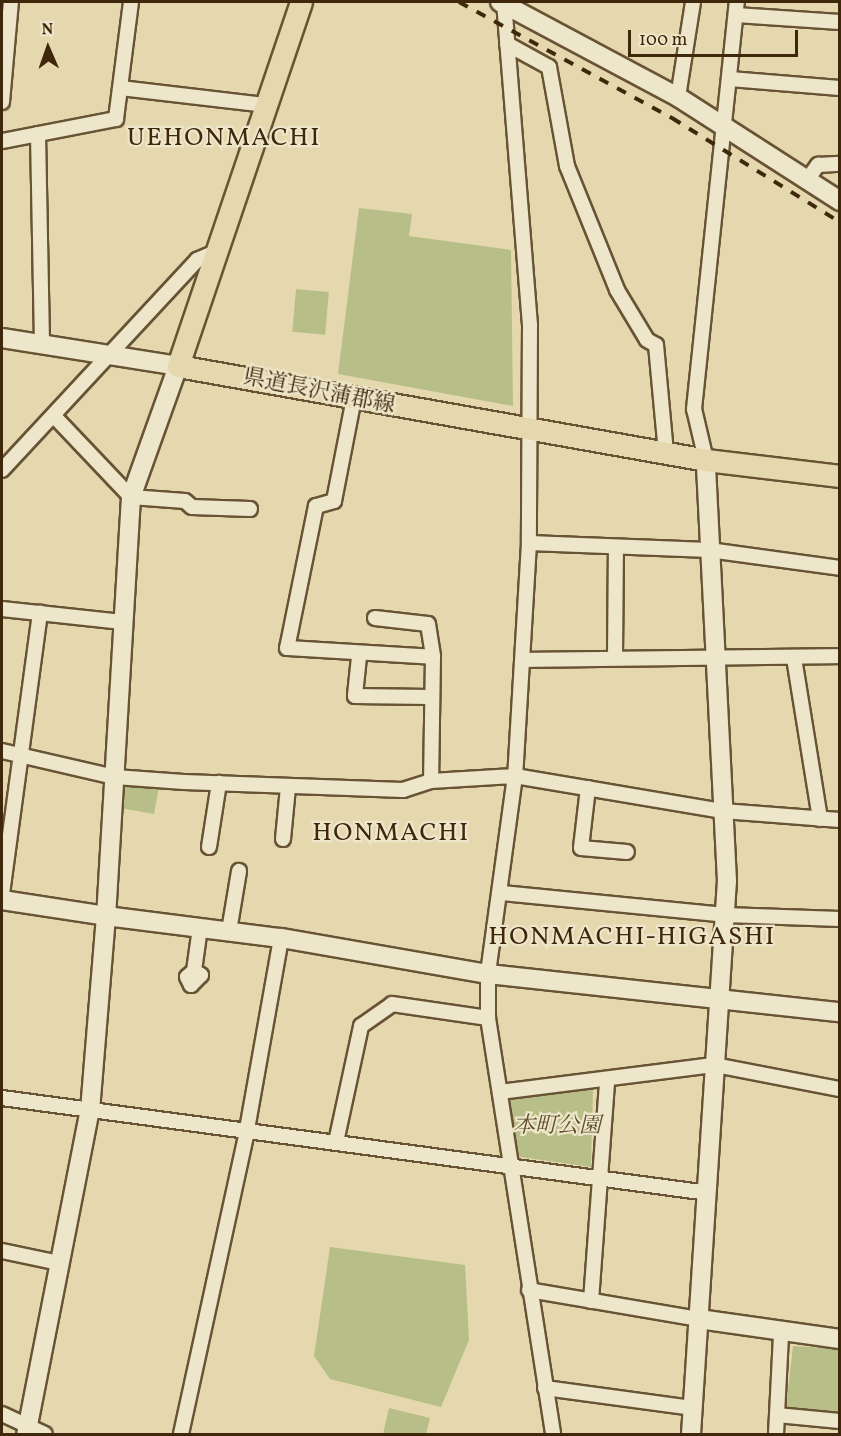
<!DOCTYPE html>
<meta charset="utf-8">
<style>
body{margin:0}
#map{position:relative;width:841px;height:1436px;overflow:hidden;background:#e5d8ae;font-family:Vollkorn,"Noto Serif JP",serif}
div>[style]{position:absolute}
.green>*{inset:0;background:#b8be88;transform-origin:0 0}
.roads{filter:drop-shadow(2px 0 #685334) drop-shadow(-2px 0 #685334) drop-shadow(0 2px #685334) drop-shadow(0 -2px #685334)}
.street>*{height:14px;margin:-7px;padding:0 7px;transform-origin:7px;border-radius:7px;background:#eee6ca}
.secondary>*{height:18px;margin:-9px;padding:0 9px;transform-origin:9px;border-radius:9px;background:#eee6ca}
.primary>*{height:21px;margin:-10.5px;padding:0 10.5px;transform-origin:10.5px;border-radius:10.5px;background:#e5d8ae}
.rail>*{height:4px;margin-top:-2px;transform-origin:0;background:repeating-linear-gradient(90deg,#3f270b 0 10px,transparent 0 20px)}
span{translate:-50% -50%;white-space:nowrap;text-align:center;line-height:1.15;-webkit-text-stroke:4.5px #eee6ca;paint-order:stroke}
.street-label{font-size:22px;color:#3f270b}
.park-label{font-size:22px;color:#5d4d2a;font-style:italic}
.quarter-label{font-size:26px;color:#3f270b;letter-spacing:1.5px}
.frame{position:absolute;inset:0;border:3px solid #3f270b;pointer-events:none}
.north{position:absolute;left:18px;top:18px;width:60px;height:60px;-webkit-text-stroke:4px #eee6ca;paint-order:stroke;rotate:358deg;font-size:16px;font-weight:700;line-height:24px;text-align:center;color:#3f270b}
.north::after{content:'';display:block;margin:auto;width:21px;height:27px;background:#3f270b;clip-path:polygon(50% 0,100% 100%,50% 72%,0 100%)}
.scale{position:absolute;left:628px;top:30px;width:170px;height:27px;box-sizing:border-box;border:3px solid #3f270b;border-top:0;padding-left:8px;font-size:18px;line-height:21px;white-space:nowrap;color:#3f270b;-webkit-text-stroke:4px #eee6ca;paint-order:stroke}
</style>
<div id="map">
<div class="green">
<div style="clip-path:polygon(359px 208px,412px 214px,409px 236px,511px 250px,513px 406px,338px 374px)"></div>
<div style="left:296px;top:289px;width:33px;height:43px;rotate:5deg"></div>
<div style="clip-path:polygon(121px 783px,159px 787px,154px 814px,120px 808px)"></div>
<div style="clip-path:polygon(593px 1087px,591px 1167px,513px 1156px,502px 1096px)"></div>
<div style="clip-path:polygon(330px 1247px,465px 1265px,469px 1340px,441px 1407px,330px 1379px,314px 1356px)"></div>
<div style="clip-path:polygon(793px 1346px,839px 1349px,839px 1414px,786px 1408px)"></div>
<div style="clip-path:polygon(389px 1408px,430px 1418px,426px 1434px,383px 1434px)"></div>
</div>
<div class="roads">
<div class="street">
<div style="left:504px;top:2px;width:324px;rotate:85.4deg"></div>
<div style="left:530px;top:325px;width:218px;rotate:90.3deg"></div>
<div style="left:529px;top:543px;width:233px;rotate:93.4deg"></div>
<div style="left:515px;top:776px;width:200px;rotate:97.8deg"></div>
<div style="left:488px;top:974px;width:44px;rotate:90deg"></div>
<div style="left:488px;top:1018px;width:421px;rotate:81.1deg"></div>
<div style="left:736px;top:15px;width:104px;rotate:3.9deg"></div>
<div style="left:507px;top:44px;width:48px;rotate:28.7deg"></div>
<div style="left:549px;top:67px;width:101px;rotate:79.7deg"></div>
<div style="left:567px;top:166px;width:134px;rotate:68deg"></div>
<div style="left:617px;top:290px;width:58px;rotate:59deg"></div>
<div style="left:647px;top:340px;width:10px;rotate:29deg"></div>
<div style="left:656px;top:345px;width:108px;rotate:84.7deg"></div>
<div style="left:730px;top:79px;width:110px;rotate:4.7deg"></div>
<div style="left:121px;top:88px;width:146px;rotate:6.7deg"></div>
<div style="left:678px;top:97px;width:96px;rotate:-81deg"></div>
<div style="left:2px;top:102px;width:100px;rotate:-84.9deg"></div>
<div style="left:38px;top:134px;width:210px;rotate:88.9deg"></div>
<div style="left:2px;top:141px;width:116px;rotate:-10.9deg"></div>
<div style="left:116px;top:119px;width:118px;rotate:-82.7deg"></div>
<div style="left:807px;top:180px;width:19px;rotate:-54deg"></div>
<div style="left:818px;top:165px;width:22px;rotate:-3deg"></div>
<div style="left:354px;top:398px;width:105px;rotate:101deg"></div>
<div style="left:334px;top:501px;width:19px;rotate:164deg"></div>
<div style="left:316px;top:506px;width:145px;rotate:101.5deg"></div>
<div style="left:287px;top:648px;width:146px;rotate:3.5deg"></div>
<div style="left:433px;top:657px;width:124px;rotate:90.9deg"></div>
<div style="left:54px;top:416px;width:112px;rotate:46.5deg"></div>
<div style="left:131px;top:497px;width:54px;rotate:4.2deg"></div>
<div style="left:185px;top:501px;width:9px;rotate:41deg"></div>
<div style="left:192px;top:507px;width:58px;rotate:2deg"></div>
<div style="left:706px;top:460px;width:52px;rotate:-103.2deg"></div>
<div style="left:694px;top:409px;width:409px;rotate:-84deg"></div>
<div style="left:2px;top:470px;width:287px;rotate:-47.1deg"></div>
<div style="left:197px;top:260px;width:21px;rotate:-23deg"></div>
<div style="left:529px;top:543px;width:180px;rotate:2.2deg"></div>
<div style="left:709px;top:550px;width:132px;rotate:7.8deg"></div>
<div style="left:2px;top:609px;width:121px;rotate:6.2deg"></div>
<div style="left:375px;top:618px;width:53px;rotate:6.5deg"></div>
<div style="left:428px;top:624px;width:33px;rotate:81deg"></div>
<div style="left:359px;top:657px;width:39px;rotate:96deg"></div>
<div style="left:355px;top:696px;width:75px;rotate:0.8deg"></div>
<div style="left:615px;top:657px;width:110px;rotate:-89.5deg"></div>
<div style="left:794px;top:658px;width:163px;rotate:80.8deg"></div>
<div style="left:525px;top:660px;width:315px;rotate:-0.7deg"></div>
<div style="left:2px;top:751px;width:116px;rotate:13deg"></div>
<div style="left:115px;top:777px;width:69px;rotate:4.1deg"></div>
<div style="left:184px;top:782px;width:219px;rotate:2.1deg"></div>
<div style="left:403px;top:790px;width:29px;rotate:-18deg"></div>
<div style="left:431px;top:781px;width:84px;rotate:-3.4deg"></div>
<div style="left:515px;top:776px;width:211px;rotate:9.6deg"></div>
<div style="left:723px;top:811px;width:117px;rotate:4.4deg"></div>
<div style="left:588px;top:788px;width:60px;rotate:96.7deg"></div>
<div style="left:581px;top:848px;width:46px;rotate:5deg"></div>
<div style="left:283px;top:839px;width:52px;rotate:-84.5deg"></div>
<div style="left:209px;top:847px;width:65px;rotate:-81.1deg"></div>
<div style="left:502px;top:893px;width:224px;rotate:5.6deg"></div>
<div style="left:725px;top:915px;width:115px;rotate:2deg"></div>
<div style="left:2px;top:894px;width:284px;rotate:-82.3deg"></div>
<div style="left:229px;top:931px;width:61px;rotate:-80.5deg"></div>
<div style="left:194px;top:971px;width:9px;rotate:139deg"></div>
<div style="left:187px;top:977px;width:9px;rotate:63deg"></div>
<div style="left:191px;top:985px;width:14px;rotate:-45deg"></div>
<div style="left:201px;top:975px;width:8px;rotate:-150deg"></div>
<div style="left:194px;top:971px;width:43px;rotate:-82.1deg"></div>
<div style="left:500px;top:1092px;width:217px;rotate:-7.2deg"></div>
<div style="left:715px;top:1065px;width:127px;rotate:10.9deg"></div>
<div style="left:2px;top:1098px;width:712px;rotate:7.66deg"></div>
<div style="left:336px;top:1142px;width:119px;rotate:-77.8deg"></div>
<div style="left:361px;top:1026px;width:38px;rotate:-35deg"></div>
<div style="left:392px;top:1004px;width:97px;rotate:8.3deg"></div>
<div style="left:2px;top:1251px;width:58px;rotate:11.9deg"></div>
<div style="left:529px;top:1290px;width:172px;rotate:9.7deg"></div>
<div style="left:591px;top:1301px;width:219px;rotate:-85.8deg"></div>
<div style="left:545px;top:1388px;width:148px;rotate:7.7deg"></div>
<div style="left:2px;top:1414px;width:47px;rotate:24.9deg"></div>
<div style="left:777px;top:1415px;width:63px;rotate:5.4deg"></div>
<div style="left:181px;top:1434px;width:306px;rotate:-77.7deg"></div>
<div style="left:246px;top:1135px;width:200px;rotate:-79.9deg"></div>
<div style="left:776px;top:1434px;width:100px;rotate:-87.1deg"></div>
</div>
<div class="secondary">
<div style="left:500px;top:2px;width:202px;rotate:28.1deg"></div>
<div style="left:678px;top:97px;width:193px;rotate:32.7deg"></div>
<div style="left:2px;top:338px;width:178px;rotate:9deg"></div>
<div style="left:178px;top:366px;width:139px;rotate:109.7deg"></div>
<div style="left:131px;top:497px;width:420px;rotate:93.4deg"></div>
<div style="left:106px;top:916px;width:176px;rotate:7.2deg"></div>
<div style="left:281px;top:938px;width:210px;rotate:9.9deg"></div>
<div style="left:488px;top:974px;width:354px;rotate:6.2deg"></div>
<div style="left:2px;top:900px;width:105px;rotate:8.7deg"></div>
<div style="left:106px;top:916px;width:194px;rotate:94.7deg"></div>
<div style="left:90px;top:1109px;width:331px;rotate:101.1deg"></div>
<div style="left:699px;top:1319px;width:142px;rotate:8.1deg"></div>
<div style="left:691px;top:1434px;width:554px;rotate:-86.28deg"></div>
<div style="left:727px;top:881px;width:422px;rotate:-92.9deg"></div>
</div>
<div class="primary">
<div style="left:301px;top:2px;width:384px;rotate:108.7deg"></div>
<div style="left:178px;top:366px;width:536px;rotate:10.09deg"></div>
<div style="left:706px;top:460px;width:135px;rotate:6.8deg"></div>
</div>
</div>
<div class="rail">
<div style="left:459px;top:2px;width:243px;rotate:28.6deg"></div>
<div style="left:672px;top:118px;width:198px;rotate:31.8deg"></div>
</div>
<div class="street-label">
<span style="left:319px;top:392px;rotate:11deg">県道長沢蒲郡線</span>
</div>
<div class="park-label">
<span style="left:557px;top:1127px">本町公園</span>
</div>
<div class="quarter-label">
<span style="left:224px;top:139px">UEHONMACHI</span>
<span style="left:391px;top:834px">HONMACHI</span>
<span style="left:632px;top:938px">HONMACHI-HIGASHI</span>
</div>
<div class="frame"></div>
<div class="north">N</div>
<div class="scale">100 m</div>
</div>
